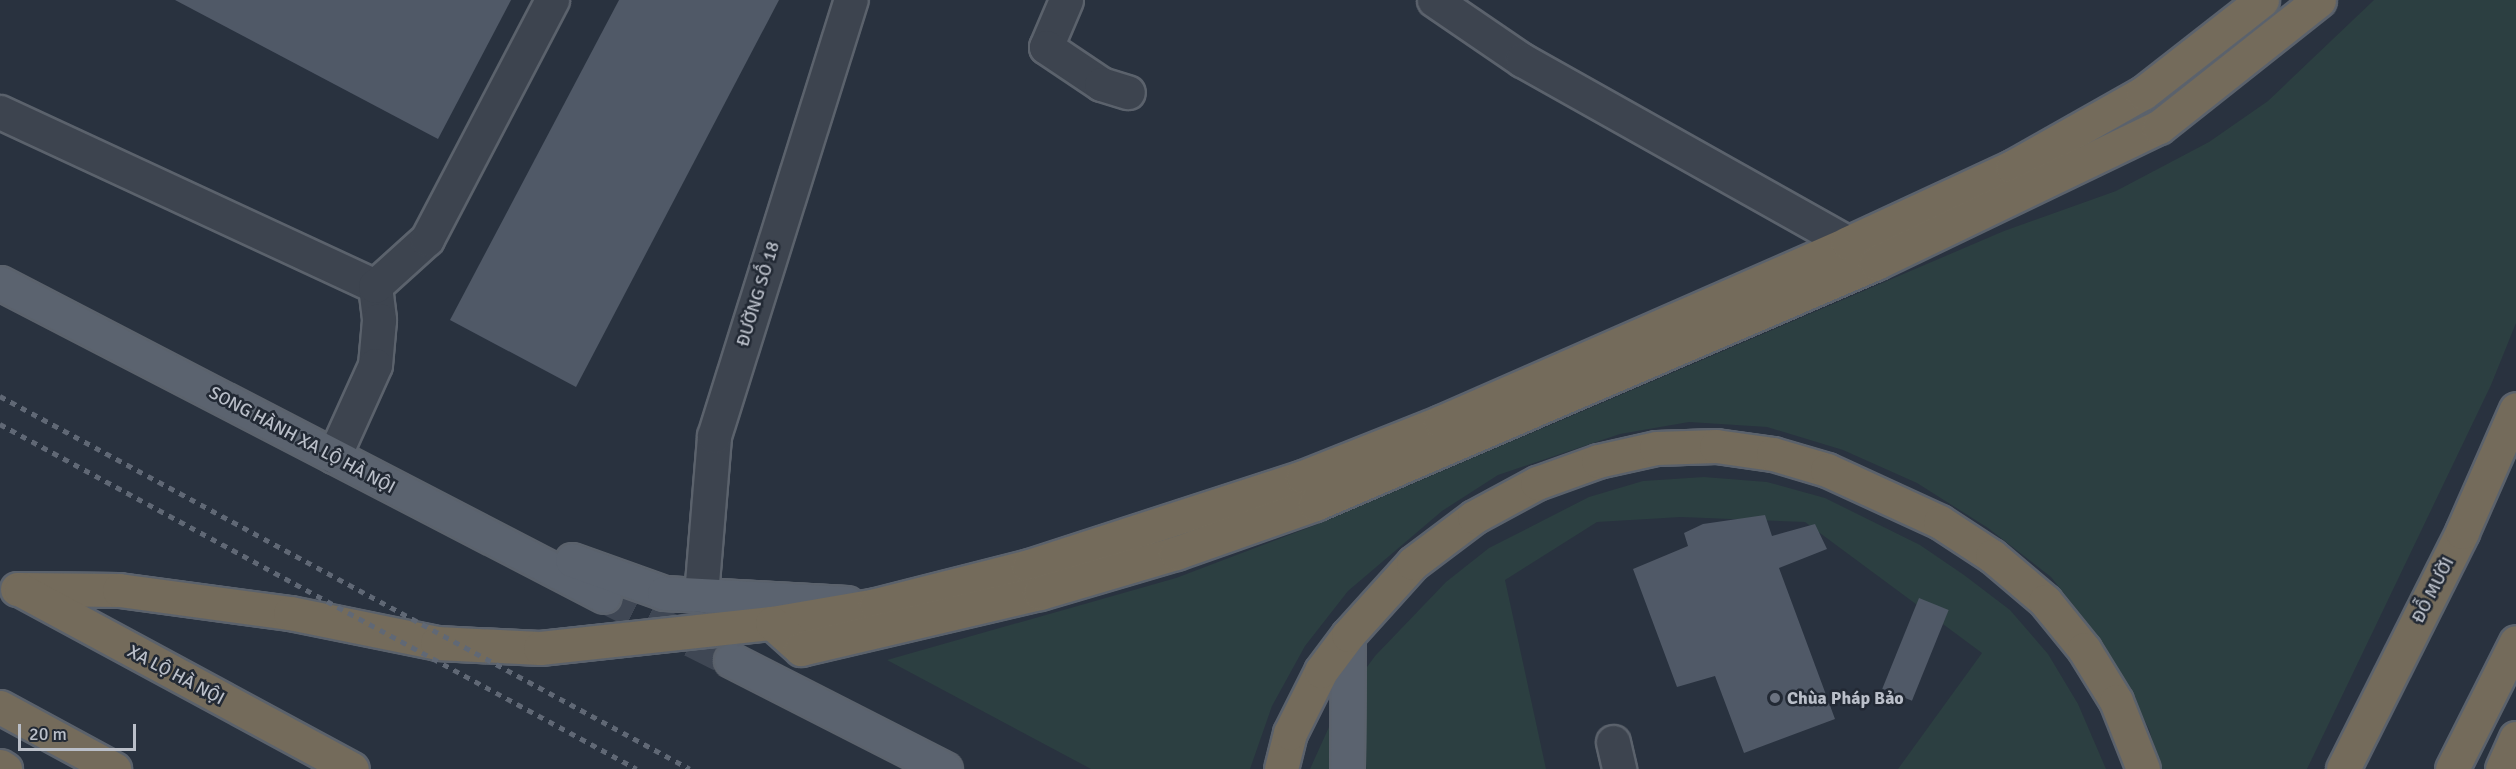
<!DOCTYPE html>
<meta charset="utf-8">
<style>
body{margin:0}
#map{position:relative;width:2516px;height:769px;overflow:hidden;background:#29323f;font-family:Signika,sans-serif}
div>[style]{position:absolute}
.green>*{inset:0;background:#2c3f41}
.building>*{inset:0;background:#505967;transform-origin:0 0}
.major-tunnel>*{height:33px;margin-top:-16.5px;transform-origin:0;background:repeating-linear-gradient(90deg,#3f4754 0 33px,transparent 0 49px)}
.roads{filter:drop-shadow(2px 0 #5b626c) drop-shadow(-2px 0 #5b626c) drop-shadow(0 2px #5b626c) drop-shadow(0 -2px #5b626c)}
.minor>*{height:33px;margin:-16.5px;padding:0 16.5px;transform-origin:16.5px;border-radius:16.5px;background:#3d444f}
.major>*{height:33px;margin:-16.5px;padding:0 16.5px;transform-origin:16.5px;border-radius:16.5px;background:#5b636f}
.highway>*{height:33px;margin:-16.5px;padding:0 16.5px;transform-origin:16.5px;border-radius:16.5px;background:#746b5b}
.rail>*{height:4.5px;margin-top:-2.25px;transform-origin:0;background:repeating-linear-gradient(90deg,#606875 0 6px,transparent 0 12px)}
.dots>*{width:16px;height:16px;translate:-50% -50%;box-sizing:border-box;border:3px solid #222934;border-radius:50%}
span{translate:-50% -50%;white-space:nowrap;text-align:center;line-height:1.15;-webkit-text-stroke:5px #222934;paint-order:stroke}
.street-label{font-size:18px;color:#babfc9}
.poi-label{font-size:18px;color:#babfc9;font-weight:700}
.left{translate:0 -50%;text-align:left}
.scale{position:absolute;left:18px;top:724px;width:118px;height:27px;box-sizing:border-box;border:3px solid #babfc9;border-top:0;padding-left:8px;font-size:18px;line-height:21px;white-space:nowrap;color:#babfc9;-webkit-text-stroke:4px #222934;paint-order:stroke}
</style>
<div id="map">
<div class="green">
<div style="clip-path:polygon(2374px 0,2516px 0,2516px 323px,2491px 385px,2307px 769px,2161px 769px,2149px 729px,2104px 644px,2051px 577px,1988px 528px,1917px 483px,1843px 450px,1767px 427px,1689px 422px,1620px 434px,1498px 475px,1442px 511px,1348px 591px,1305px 646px,1272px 706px,1250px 769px,1091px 769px,887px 660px,1176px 578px,1321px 523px,2004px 231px,2116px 191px,2209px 142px,2268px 101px)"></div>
<div style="clip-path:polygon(1704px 477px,1767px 482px,1825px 498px,1920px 545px,1964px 575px,2010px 610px,2048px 654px,2078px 704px,2106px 769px,1898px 769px,1982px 653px,1805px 522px,1681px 517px,1597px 522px,1505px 580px,1546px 769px,1310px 769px,1338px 707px,1375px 656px,1446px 582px,1489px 548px,1589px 497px,1643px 481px)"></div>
</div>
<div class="building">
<div style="clip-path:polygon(175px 0,511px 0,438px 139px)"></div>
<div style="clip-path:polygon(619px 0,779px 0,576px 387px,450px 320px)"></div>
<div style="clip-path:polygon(1765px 515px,1772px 536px,1815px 524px,1827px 549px,1779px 568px,1835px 719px,1744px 753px,1715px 676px,1677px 687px,1633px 569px,1688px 546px,1684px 533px,1703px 524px)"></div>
<div style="left:1919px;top:598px;width:32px;height:98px;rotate:22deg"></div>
</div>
<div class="major-tunnel">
<div style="left:604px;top:596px;width:142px;rotate:26.7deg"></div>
</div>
<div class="roads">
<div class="minor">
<div style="left:1066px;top:0;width:51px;rotate:113.1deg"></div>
<div style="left:1046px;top:47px;width:66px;rotate:33.9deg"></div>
<div style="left:1101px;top:84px;width:28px;rotate:17deg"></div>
<div style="left:1434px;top:0;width:107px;rotate:34.3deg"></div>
<div style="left:1522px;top:60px;width:374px;rotate:29.3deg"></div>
<div style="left:0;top:112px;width:413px;rotate:24.9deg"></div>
<div style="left:375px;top:286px;width:34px;rotate:83deg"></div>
<div style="left:379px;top:320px;width:45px;rotate:95.1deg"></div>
<div style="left:375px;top:365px;width:100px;rotate:114.3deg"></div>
<div style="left:375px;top:286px;width:70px;rotate:-42.1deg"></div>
<div style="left:427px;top:239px;width:270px;rotate:-62.4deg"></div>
<div style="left:701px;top:595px;width:160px;rotate:-85.3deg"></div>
<div style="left:714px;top:436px;width:457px;rotate:-72.6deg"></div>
<div style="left:1613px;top:742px;width:28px;rotate:77deg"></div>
</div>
<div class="major">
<div style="left:0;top:283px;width:680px;rotate:27.39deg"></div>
<div style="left:572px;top:560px;width:98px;rotate:19.7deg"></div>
<div style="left:664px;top:593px;width:183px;rotate:3.1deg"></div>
<div style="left:731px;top:660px;width:240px;rotate:27deg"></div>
<div style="left:1347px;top:769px;width:134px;rotate:-89.6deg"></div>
</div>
<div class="highway">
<div style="left:17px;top:589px;width:102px;rotate:0.6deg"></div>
<div style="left:119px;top:590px;width:173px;rotate:7.7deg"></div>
<div style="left:290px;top:613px;width:150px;rotate:11.5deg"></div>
<div style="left:437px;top:643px;width:103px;rotate:2.8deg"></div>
<div style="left:540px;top:648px;width:233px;rotate:-6.2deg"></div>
<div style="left:772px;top:623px;width:106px;rotate:-9.8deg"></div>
<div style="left:876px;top:605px;width:158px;rotate:-14.3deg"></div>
<div style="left:1029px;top:566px;width:288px;rotate:-18deg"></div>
<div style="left:1303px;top:477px;width:149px;rotate:-21.7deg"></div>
<div style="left:1441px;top:422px;width:445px;rotate:-23.7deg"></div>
<div style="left:1848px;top:243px;width:181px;rotate:-24.9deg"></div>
<div style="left:2012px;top:167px;width:150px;rotate:-29.5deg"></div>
<div style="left:2143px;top:93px;width:151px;rotate:-38deg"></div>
<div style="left:21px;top:590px;width:376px;rotate:28.4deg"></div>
<div style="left:772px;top:623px;width:39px;rotate:42deg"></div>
<div style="left:801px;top:649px;width:245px;rotate:-13.2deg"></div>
<div style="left:1040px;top:593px;width:142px;rotate:-16.4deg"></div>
<div style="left:1176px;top:553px;width:147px;rotate:-19.4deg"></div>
<div style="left:1315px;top:504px;width:611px;rotate:-23.25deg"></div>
<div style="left:1876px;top:263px;width:314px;rotate:-25.7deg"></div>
<div style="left:2159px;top:127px;width:204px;rotate:-38.4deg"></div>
<div style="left:0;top:707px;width:130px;rotate:28.5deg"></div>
<div style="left:0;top:766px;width:6px;rotate:31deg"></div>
<div style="left:1281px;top:769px;width:37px;rotate:-76deg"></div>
<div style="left:1290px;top:733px;width:69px;rotate:-63.4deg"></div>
<div style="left:1321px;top:671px;width:45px;rotate:-53.1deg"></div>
<div style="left:1348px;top:635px;width:97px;rotate:-47.9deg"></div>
<div style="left:1413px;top:563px;width:76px;rotate:-37deg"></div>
<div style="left:1474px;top:517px;width:72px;rotate:-28.4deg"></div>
<div style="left:1537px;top:483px;width:65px;rotate:-19.8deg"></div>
<div style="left:1598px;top:461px;width:59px;rotate:-12.6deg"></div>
<div style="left:1656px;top:448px;width:60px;rotate:-1.9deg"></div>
<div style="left:1716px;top:446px;width:58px;rotate:8deg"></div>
<div style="left:1773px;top:454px;width:56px;rotate:16.5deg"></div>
<div style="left:1827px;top:470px;width:124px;rotate:24.7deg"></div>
<div style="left:1940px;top:522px;width:62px;rotate:33.2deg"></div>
<div style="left:1992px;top:556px;width:70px;rotate:40.3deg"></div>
<div style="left:2045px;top:601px;width:62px;rotate:50.9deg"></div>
<div style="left:2084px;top:649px;width:61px;rotate:58.4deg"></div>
<div style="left:2116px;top:701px;width:73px;rotate:68.3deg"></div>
<div style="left:2343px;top:769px;width:265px;rotate:-63.3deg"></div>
<div style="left:2462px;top:532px;width:134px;rotate:-66.3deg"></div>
<div style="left:2452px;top:769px;width:142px;rotate:-63.3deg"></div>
<div style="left:2502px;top:769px;width:34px;rotate:-66deg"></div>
</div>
</div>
<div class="rail">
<div style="left:0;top:396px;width:784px;rotate:28.39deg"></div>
<div style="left:0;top:424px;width:724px;rotate:28.44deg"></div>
</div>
<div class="dots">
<div style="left:1775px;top:698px;background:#6b7280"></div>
</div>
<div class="street-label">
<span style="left:758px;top:294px;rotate:-73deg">ĐƯỜNG SỐ 18</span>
<span style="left:302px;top:440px;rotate:28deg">SONG HÀNH XA LỘ HÀ NỘI</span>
<span style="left:2433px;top:590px;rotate:-63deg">ĐỖ MƯỜI</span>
<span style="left:176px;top:675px;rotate:28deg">XA LỘ HÀ NỘI</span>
</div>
<div class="poi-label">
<span class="left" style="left:1787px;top:698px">Chùa Pháp Bảo</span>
</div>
<div class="scale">20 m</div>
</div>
